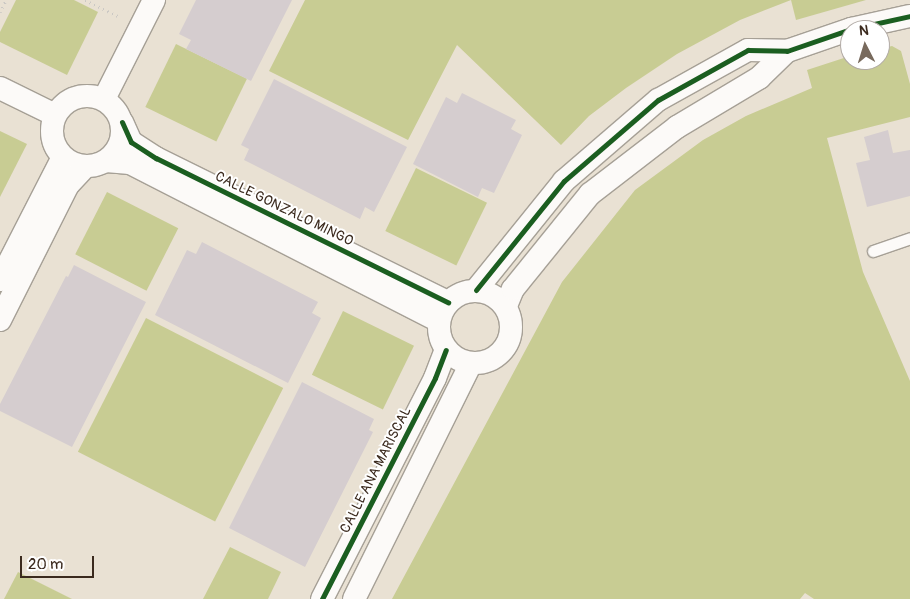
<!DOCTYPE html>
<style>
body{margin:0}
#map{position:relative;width:910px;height:599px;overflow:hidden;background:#e9e1d3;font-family:Pangolin,sans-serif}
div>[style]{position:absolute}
.green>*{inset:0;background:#c8cc93;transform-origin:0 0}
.building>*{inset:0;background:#d5cdcf}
.path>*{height:3px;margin-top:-1.5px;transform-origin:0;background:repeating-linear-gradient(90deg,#cbc8c4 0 1px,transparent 0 5px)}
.roads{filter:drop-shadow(1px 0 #a6a096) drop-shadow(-1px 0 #a6a096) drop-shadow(0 1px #a6a096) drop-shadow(0 -1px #a6a096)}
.service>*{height:11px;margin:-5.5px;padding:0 5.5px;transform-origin:5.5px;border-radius:5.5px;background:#fcfaf8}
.minor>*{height:22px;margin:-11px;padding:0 11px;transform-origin:11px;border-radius:11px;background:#fcfaf8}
.minor>.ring{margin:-11px;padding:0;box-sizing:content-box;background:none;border:22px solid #fcfaf8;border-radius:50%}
.cycleway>*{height:5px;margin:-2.5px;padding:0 2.5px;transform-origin:2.5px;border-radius:2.5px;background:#1b5e20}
span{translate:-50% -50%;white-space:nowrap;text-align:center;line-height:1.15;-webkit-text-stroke:4px #fff;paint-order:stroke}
.street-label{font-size:14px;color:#3b2a1e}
.north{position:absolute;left:840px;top:20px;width:50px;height:50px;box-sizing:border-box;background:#fff;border:1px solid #b1aaa5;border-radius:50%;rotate:355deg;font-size:14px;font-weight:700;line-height:20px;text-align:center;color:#3b2a1e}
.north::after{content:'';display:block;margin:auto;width:18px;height:22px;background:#786a5d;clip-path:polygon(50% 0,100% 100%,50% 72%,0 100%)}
.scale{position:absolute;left:20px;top:556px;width:74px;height:22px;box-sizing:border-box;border:2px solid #3b2a1e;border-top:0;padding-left:6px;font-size:15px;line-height:18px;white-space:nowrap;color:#3b2a1e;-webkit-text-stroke:4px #fff;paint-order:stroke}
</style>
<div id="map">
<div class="green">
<div style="clip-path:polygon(16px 0,74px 0,98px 12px,67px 75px,0 42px,0 32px)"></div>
<div style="clip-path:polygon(305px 0,866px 0,796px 20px,791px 0,740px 20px,677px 54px,626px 88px,589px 116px,561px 145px,457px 45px,408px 140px,269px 71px)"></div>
<div style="left:176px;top:44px;width:79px;height:70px;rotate:26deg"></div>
<div style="clip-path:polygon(892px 46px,901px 51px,910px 84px,910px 117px,827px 138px,863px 272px,910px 381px,910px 599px,814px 599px,805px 593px,800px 599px,392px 599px,562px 282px,635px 190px,703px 140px,746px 116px,812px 88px,807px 70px,850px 56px,850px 60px,880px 60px,880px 49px)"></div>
<div style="clip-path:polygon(0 131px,27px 144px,0 197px)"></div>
<div style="left:416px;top:168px;width:79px;height:70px;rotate:26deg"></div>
<div style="left:107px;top:192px;width:80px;height:70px;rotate:27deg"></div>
<div style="left:343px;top:311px;width:79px;height:71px;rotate:26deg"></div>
<div style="left:146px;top:318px;width:154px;height:150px;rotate:27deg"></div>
<div style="clip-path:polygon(230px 547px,281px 572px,268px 599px,203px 599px)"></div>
<div style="clip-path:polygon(18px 572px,72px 599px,4px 599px)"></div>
</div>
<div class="building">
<div style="clip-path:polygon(196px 0,292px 0,251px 81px,186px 49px,191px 40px,179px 34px)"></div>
<div style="clip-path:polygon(274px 79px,407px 147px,374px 212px,365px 207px,360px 219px,244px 160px,249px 149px,241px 145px)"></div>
<div style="clip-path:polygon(462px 93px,516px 120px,511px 129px,522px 135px,494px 193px,482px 188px,478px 197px,413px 164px,446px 97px,457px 103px)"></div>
<div style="clip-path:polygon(888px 130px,893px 153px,910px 150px,910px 196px,867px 207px,856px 163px,870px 160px,864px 137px)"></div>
<div style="clip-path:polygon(202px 242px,318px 302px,312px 313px,321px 318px,288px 383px,155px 315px,187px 250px,196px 254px)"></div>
<div style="clip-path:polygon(74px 265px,146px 302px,72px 447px,0 411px,0 404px,66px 276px,68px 277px)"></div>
<div style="clip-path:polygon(302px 382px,374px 419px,369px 430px,373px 432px,305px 567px,229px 528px)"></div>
</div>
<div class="path">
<div style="left:85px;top:0;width:39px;rotate:26deg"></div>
<div style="left:0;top:12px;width:13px;rotate:-63deg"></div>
</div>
<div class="roads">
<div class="service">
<div style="left:873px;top:251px;width:39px;rotate:-19deg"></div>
</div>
<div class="minor">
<div style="left:0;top:88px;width:61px;rotate:26.1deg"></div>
<div class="ring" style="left:52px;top:96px;width:48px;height:48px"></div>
<div style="left:104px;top:99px;width:111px;rotate:-63.2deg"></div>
<div style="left:122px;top:122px;width:22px;rotate:66deg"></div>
<div style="left:131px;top:142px;width:30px;rotate:33deg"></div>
<div style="left:156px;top:158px;width:326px;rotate:26.3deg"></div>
<div style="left:106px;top:161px;width:24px;rotate:5deg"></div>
<div style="left:130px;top:163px;width:347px;rotate:27.1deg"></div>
<div style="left:0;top:280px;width:138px;rotate:-62.9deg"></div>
<div style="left:476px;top:290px;width:140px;rotate:-51.1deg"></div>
<div style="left:564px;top:181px;width:124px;rotate:-40.8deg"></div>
<div style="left:658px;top:100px;width:103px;rotate:-29.1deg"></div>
<div style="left:748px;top:50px;width:39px;rotate:1deg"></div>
<div style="left:787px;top:51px;width:68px;rotate:-19deg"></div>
<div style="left:851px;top:29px;width:60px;rotate:-12.4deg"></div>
<div class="ring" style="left:439px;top:291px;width:50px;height:50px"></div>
<div style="left:506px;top:306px;width:18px;rotate:-68deg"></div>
<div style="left:513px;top:289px;width:122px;rotate:-51deg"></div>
<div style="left:590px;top:194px;width:110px;rotate:-37.6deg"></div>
<div style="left:677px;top:127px;width:96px;rotate:-30.9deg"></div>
<div style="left:759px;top:78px;width:39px;rotate:-44deg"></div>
<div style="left:0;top:320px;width:151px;rotate:-63.3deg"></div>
<div style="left:68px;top:185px;width:25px;rotate:-47deg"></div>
<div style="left:322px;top:599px;width:248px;rotate:-62.9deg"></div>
<div style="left:435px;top:378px;width:30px;rotate:-69deg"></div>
<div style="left:354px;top:599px;width:263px;rotate:-63.6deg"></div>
</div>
</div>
<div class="cycleway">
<div style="left:122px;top:122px;width:22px;rotate:66deg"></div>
<div style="left:131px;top:142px;width:30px;rotate:33deg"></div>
<div style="left:156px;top:158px;width:326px;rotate:26.3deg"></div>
<div style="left:476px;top:290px;width:140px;rotate:-51.1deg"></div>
<div style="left:564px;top:181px;width:124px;rotate:-40.8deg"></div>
<div style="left:658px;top:100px;width:103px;rotate:-29.1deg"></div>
<div style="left:748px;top:50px;width:39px;rotate:1deg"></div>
<div style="left:787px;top:51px;width:68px;rotate:-19deg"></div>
<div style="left:851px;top:29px;width:60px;rotate:-12.4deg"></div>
<div style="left:322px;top:599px;width:248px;rotate:-62.9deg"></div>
<div style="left:435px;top:378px;width:30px;rotate:-69deg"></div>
</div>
<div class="street-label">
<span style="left:284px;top:209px;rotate:26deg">CALLE GONZALO MINGO</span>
<span style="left:376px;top:470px;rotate:-63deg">CALLE ANA MARISCAL</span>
</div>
<div class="north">N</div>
<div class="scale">20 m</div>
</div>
